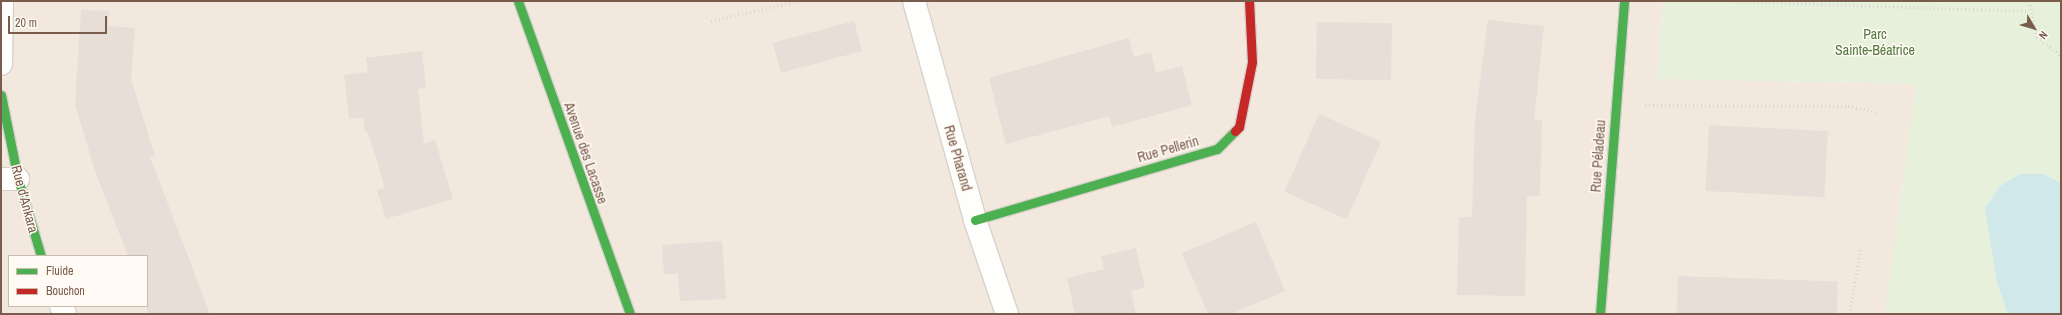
<!DOCTYPE html>
<meta charset="utf-8">
<style>
body{margin:0}
#map{position:relative;width:2062px;height:315px;overflow:hidden;background:#f9f5f0;font-family:"Archivo Narrow",sans-serif}
div>[style]{position:absolute}
.residential>*{inset:0;background:#f2e8de}
.green>*{inset:0;background:#e7f0db}
.water>*{inset:0;background:#d0e8ea}
.building>*{inset:0;background:#e6ded7;transform-origin:0 0}
.path>*{height:2.5px;margin-top:-1.25px;transform-origin:0;background:repeating-linear-gradient(90deg,#dcd5d0 0 1px,transparent 0 4px)}
.roads{filter:drop-shadow(1px 0 #d7d1cb) drop-shadow(-1px 0 #d7d1cb) drop-shadow(0 1px #d7d1cb) drop-shadow(0 -1px #d7d1cb)}
.street>*{height:22px;margin:-11px;padding:0 11px;transform-origin:11px;border-radius:11px;background:#fefefd}
.fast>*{height:9px;margin:-4.5px;padding:0 4.5px;transform-origin:4.5px;border-radius:4.5px;background:#4caf50}
.jam>*{height:9px;margin:-4.5px;padding:0 4.5px;transform-origin:4.5px;border-radius:4.5px;background:#c62828}
span{translate:-50% -50%;white-space:nowrap;text-align:center;line-height:1.15;-webkit-text-stroke:3px #fffaf3;paint-order:stroke}
.park-label{font-size:14px;color:#537a41}
.street-label{font-size:14px;color:#7a5c4d}
.frame{position:absolute;inset:0;border:2px solid #7a5c4d;pointer-events:none}
.legend{position:absolute;left:8px;top:255px;width:140px;height:52px;box-sizing:border-box;background:#fffaf3;border:1px solid #cabbb1;margin:0;padding:5px 7px;list-style:none;font-size:12px;color:#7a5c4d}
.legend li{display:flex;align-items:center;gap:8px;height:20px}
.legend b{width:20px;border:1px solid #cabbb1}
.north{position:absolute;left:2014px;top:8px;width:40px;height:40px;-webkit-text-stroke:3px #fffaf3;paint-order:stroke;rotate:128deg;font-size:11px;font-weight:700;line-height:16px;text-align:center;color:#7a5c4d}
.north::after{content:'';display:block;margin:auto;width:14px;height:18px;background:#7a5c4d;clip-path:polygon(50% 0,100% 100%,50% 72%,0 100%)}
.scale{position:absolute;left:8px;top:16px;width:99px;height:18px;box-sizing:border-box;border:2px solid #7a5c4d;border-top:0;padding-left:5px;font-size:12px;line-height:14px;white-space:nowrap;color:#7a5c4d;-webkit-text-stroke:3px #fffaf3;paint-order:stroke}
</style>
<div id="map">
<div class="residential">
<div style="clip-path:polygon(evenodd,1px 1px,1663px 1px,1657px 79px,1916px 84px,1885px 314px,1px 314px,1px 1px,9px 256px,147px 256px,147px 306px,9px 306px,9px 256px)"></div>
</div>
<div class="green">
<div style="clip-path:polygon(1663px 1px,2061px 1px,2061px 183px,2044px 174px,1997px 282px,2008px 314px,1885px 314px,1916px 84px,1657px 79px)"></div>
</div>
<div class="water">
<div style="clip-path:polygon(2020px 174px,2044px 174px,2061px 183px,2061px 314px,2008px 314px,1997px 282px,1985px 208px,2000px 186px)"></div>
</div>
<div class="building">
<div style="clip-path:polygon(81px 10px,109px 11px,108px 26px,135px 28px,131px 79px,155px 156px,150px 157px,210px 314px,147px 314px,147px 256px,128px 256px,96px 174px,75px 104px)"></div>
<div style="clip-path:polygon(1488px 20px,1544px 26px,1534px 120px,1542px 120px,1540px 196px,1527px 196px,1525px 296px,1457px 295px,1459px 217px,1472px 217px,1475px 119px)"></div>
<div style="left:854px;top:21px;width:31px;height:84px;rotate:75deg"></div>
<div style="left:1317px;top:22px;width:75px;height:57px;rotate:1deg"></div>
<div style="clip-path:polygon(1129px 38px,1134px 57px,1151px 52px,1156px 73px,1182px 66px,1192px 105px,1112px 127px,1109px 116px,1006px 144px,989px 78px)"></div>
<div style="clip-path:polygon(422px 51px,426px 88px,418px 89px,424px 144px,435px 140px,453px 199px,386px 219px,377px 190px,385px 187px,368px 132px,365px 133px,363px 117px,349px 119px,344px 75px,368px 72px,366px 58px)"></div>
<div style="left:1319px;top:114px;width:68px;height:85px;rotate:24deg"></div>
<div style="left:1709px;top:125px;width:119px;height:66px;rotate:3deg"></div>
<div style="clip-path:polygon(1256px 222px,1285px 291px,1231px 314px,1208px 314px,1182px 253px)"></div>
<div style="clip-path:polygon(722px 241px,726px 299px,680px 301px,678px 274px,664px 274px,662px 245px)"></div>
<div style="clip-path:polygon(1136px 248px,1145px 287px,1131px 291px,1136px 314px,1075px 314px,1067px 278px,1104px 269px,1101px 256px)"></div>
<div style="left:1678px;top:276px;width:160px;height:38px;rotate:2deg"></div>
</div>
<div class="path">
<div style="left:1729px;top:1px;width:300px;rotate:1.9deg"></div>
<div style="left:2030px;top:1px;width:37px;rotate:79deg"></div>
<div style="left:2037px;top:37px;width:31px;rotate:38deg"></div>
<div style="left:711px;top:21px;width:89px;rotate:-12.9deg"></div>
<div style="left:1645px;top:105px;width:203px;rotate:0.3deg"></div>
<div style="left:1848px;top:106px;width:29px;rotate:12deg"></div>
<div style="left:1849px;top:314px;width:67px;rotate:-79.7deg"></div>
</div>
<div class="roads">
<div class="street">
<div style="left:914px;top:1px;width:227px;rotate:74.4deg"></div>
<div style="left:975px;top:220px;width:99px;rotate:71.2deg"></div>
<div style="left:1px;top:64px;width:63px;rotate:-89.1deg"></div>
<div style="left:1px;top:179px;width:17px"></div>
<div style="left:61px;top:306px;width:9px;rotate:63deg"></div>
</div>
<div class="fast">
<div style="left:518px;top:1px;width:332px;rotate:70.3deg"></div>
<div style="left:1px;top:95px;width:86px;rotate:78.6deg"></div>
<div style="left:18px;top:179px;width:80px;rotate:73.4deg"></div>
<div style="left:975px;top:220px;width:252px;rotate:-16.4deg"></div>
<div style="left:1217px;top:149px;width:25px;rotate:-45deg"></div>
<div style="left:1600px;top:314px;width:314px;rotate:-85.6deg"></div>
</div>
<div class="jam">
<div style="left:1235px;top:131px;width:6px;rotate:-45deg"></div>
<div style="left:1239px;top:127px;width:66px;rotate:-78.7deg"></div>
<div style="left:1252px;top:62px;width:61px;rotate:-92.8deg"></div>
</div>
</div>
<div class="park-label">
<span style="left:1875px;top:42px">Parc<br>Sainte-Béatrice</span>
</div>
<div class="street-label">
<span style="left:1168px;top:149px;rotate:-16deg">Rue Pellerin</span>
<span style="left:586px;top:153px;rotate:71deg">Avenue des Lacasse</span>
<span style="left:1598px;top:156px;rotate:-86deg">Rue Péladeau</span>
<span style="left:958px;top:158px;rotate:74deg">Rue Pharand</span>
<span style="left:25px;top:199px;rotate:75deg">Rue d'Ankara</span>
</div>
<div class="frame"></div>
<ul class="legend">
<li><b style="height:5px;background:#4caf50"></b>Fluide</li>
<li><b style="height:5px;background:#c62828"></b>Bouchon</li>
</ul>
<div class="north">N</div>
<div class="scale">20 m</div>
</div>
